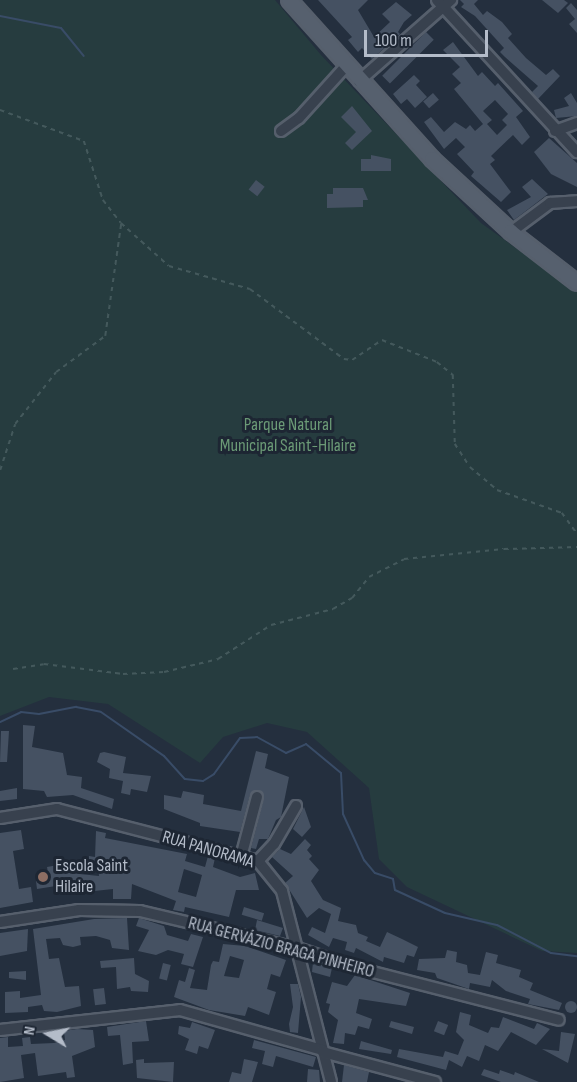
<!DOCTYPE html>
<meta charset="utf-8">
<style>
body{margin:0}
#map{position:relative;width:577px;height:1082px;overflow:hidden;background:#242f3e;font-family:"Sofia Sans Condensed",sans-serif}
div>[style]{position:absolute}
.green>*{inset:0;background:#263c3f}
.stream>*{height:2px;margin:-1px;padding:0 1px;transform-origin:1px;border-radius:1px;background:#394c67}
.building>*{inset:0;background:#455162;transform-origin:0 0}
.round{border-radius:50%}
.path>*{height:1.5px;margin-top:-0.75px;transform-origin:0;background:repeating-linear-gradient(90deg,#44595c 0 4.5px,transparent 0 9px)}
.roads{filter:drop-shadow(2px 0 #565f6c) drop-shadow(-2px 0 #565f6c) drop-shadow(0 2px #565f6c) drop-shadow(0 -2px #565f6c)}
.minor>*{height:10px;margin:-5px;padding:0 5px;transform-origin:5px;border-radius:5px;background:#38414e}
.major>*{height:14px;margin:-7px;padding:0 7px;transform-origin:7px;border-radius:7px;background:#56606e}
.dots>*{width:16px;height:16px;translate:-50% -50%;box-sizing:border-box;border:3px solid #1d2633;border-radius:50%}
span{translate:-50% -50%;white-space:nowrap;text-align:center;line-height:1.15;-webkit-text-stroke:6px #1d2633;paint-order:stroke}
.park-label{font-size:18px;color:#6b9a76}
.street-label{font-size:18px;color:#b4bcc9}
.poi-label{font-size:18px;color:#b4bcc9}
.left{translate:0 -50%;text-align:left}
.north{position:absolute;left:18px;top:1004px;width:60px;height:60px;-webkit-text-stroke:4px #1d2633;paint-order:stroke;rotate:280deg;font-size:16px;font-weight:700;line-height:24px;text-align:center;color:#b4bcc9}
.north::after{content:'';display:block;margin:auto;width:21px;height:27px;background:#b4bcc9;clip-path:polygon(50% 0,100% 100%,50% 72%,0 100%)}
.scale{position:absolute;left:364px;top:30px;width:124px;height:27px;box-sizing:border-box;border:3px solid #b4bcc9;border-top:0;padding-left:8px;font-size:18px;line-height:21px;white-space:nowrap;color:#b4bcc9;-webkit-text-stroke:4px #1d2633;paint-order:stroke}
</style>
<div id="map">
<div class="green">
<div style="clip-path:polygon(0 0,275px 0,321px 55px,481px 223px,577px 292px,577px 953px,542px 951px,407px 887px,379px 859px,369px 788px,307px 732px,267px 723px,223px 737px,200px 763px,108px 704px,49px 697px,0 716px)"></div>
</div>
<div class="stream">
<div style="left:0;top:16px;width:62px;rotate:11.1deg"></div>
<div style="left:61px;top:28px;width:36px;rotate:51deg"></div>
<div style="left:0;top:722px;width:23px;rotate:-25deg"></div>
<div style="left:21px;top:712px;width:18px;rotate:6deg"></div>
<div style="left:39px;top:714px;width:38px;rotate:-11deg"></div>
<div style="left:76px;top:707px;width:25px;rotate:11deg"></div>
<div style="left:101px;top:712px;width:77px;rotate:34.9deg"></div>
<div style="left:164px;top:756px;width:31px;rotate:48deg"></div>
<div style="left:185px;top:779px;width:18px;rotate:6deg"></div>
<div style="left:203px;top:781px;width:13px;rotate:-32deg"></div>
<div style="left:214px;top:774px;width:44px;rotate:-54.2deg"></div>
<div style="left:240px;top:738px;width:17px;rotate:-3deg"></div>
<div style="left:257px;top:737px;width:33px;rotate:29deg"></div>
<div style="left:286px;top:753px;width:22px;rotate:-24deg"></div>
<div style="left:306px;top:744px;width:45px;rotate:39.6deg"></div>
<div style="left:341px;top:773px;width:41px;rotate:87.2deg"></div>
<div style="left:343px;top:814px;width:51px;rotate:65.5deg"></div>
<div style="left:364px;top:860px;width:17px;rotate:50deg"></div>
<div style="left:375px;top:873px;width:19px;rotate:18deg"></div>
<div style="left:393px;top:879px;width:11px;rotate:80deg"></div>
<div style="left:395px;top:890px;width:55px;rotate:24.7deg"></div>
<div style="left:445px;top:913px;width:53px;rotate:13deg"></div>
<div style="left:497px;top:925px;width:61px;rotate:27.4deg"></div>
<div style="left:551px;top:953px;width:26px;rotate:7deg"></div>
</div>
<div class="building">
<div style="clip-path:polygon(318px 0,368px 0,358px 10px,374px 37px,390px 22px,382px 14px,396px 2px,412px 15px,404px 22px,398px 32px,400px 34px,372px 59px,362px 48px,358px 52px,348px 40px,352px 37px)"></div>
<div style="clip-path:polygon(460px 0,478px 0,474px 4px,483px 15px,487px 11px,502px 22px,512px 34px,508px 38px,526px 58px,546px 75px,553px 69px,560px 76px,538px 99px,532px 92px,538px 86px,505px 57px,500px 52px,504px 48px,475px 16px,461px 7px,464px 4px)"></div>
<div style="clip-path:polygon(542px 0,564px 0,568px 3px,558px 13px)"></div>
<div style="clip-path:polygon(571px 3px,577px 10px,577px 33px,569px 24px,575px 19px,566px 8px)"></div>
<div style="left:426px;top:32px;width:11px;height:62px;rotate:45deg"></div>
<div style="clip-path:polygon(evenodd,453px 42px,478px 76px,482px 72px,495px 86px,498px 83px,523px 111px,516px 117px,530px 137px,522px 145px,513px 135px,491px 156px,495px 160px,490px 164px,511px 192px,501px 202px,471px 176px,474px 172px,457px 154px,465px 147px,456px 138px,444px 149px,424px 122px,431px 117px,444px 132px,455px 122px,466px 129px,470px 125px,475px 131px,483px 124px,454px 89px,461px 83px,452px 74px,460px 67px,443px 50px,453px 42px,495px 100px,508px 114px,502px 120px,507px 125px,497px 135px,487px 124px,492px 120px,483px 111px,495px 100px)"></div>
<div style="clip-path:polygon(414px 75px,420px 81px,416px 85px,427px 97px,415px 108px,407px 99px,401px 104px,393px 94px)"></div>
<div style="left:433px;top:93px;width:9px;height:13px;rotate:49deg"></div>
<div style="clip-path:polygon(571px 93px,577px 103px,577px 116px,556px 118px,554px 110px,569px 106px,564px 98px)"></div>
<div style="clip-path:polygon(352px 106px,372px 131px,352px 150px,345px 143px,356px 132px,341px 117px)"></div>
<div style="clip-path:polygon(549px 138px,577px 163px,577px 187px,551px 174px,534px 152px)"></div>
<div style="clip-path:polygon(371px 155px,391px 159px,391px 171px,361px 171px,361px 159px,371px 159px)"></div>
<div style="clip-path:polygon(532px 179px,548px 194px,514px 220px,507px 210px,531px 197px,522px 187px)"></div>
<div style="left:256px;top:180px;width:11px;height:12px;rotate:38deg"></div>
<div style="clip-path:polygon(333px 188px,363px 188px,368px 200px,363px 200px,363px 207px,327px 208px,327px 194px,333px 194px)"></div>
<div style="clip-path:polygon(23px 725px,35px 726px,32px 747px,63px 753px,67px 775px,82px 777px,81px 788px,114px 799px,112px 809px,73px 795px,47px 797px,44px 791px,23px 789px)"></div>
<div style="clip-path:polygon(1px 731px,9px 731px,7px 762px,0 762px)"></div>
<div style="clip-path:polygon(256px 751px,268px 754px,265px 768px,289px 777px,281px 817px,276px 820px,268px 839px,259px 839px,256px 849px,251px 848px,264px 798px,259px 790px,250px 795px,240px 832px,200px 826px,200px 823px,164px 809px,164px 795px,181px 798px,183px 791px,204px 795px,203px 804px,241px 811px)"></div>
<div style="clip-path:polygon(104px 752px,126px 757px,123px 773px,151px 776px,147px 792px,131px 789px,130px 795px,121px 793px,123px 781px,109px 778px,110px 769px,97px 762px,100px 753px)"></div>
<div style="clip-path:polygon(17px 788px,17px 799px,0 801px,0 791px)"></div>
<div style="clip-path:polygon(304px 807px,311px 827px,302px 837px,293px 829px)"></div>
<div style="clip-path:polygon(21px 830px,24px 849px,13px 851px,19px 889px,31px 887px,33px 902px,0 908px,0 833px)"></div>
<div style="clip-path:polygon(evenodd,96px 831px,106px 833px,105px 838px,187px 854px,185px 861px,205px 867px,208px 856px,215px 858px,213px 867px,240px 877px,255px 873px,259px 890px,236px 890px,229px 917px,185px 907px,184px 912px,173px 910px,176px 901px,132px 884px,131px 899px,113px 899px,113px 889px,76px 893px,75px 883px,37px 889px,36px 881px,49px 879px,47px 867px,69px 863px,70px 873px,99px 876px,98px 863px,89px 862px,89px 856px,95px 857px,96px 831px,184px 869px,202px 875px,196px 897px,178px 892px,184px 869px)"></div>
<div style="clip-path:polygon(305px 839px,311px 845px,307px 850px,312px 856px,309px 859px,319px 870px,311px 881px,323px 900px,341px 908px,338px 921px,356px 925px,358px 933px,368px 937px,366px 941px,380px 947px,387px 932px,402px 939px,418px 947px,414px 957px,407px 955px,404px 963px,384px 957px,383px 962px,356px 948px,354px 953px,345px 950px,347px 942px,333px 938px,329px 947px,308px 935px,312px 927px,325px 933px,331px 914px,319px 908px,307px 918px,285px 883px,293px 876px,272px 857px,280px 849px,291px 854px)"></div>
<div style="left:244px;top:907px;width:21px;height:8px;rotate:17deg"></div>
<div style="clip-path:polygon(127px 918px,129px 950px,112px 948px,110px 940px,96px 936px,80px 937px,81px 945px,73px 947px,63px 945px,60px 938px,46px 939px,49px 959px,59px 958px,65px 987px,79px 986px,81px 1006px,57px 1012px,44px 1011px,42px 1005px,28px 1007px,28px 1012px,5px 1013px,5px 992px,20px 991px,20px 998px,41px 995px,33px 929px,94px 919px)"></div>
<div style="clip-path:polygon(139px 918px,164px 926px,167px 935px,188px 941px,191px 934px,203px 937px,193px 967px,181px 964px,184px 954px,168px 950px,156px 955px,138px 951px,149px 930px,136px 926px)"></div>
<div style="clip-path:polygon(257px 920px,283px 928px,280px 936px,255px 930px)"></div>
<div style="clip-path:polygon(28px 929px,27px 951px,0 956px,0 933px)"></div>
<div style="clip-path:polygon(evenodd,223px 944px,245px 946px,286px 960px,280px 977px,271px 974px,267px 989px,276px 992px,269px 1015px,248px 1007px,245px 1016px,209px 1010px,174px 997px,179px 980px,185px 982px,189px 968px,195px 970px,190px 988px,207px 990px,211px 965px,213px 961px,219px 962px,223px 944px,230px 956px,244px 960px,239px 978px,224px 976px,230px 956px)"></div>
<div style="clip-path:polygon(447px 950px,457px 952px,456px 962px,467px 965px,468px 973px,480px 975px,486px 952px,498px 955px,496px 963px,521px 970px,519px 977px,533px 983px,530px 990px,562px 1003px,559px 1010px,528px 1004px,530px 999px,506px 991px,492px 980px,490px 987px,470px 983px,469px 989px,437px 978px,435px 973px,417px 970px,419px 959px,445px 958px)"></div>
<div style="clip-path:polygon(134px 958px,135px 974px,149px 981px,148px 992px,131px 991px,130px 987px,117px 989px,116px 967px,101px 968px,100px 961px)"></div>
<div style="clip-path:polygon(313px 962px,332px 968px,330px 977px,312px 972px)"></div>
<div style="left:163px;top:963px;width:8px;height:16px;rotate:14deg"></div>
<div style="clip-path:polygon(26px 971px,26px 980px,9px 978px,9px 972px)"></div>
<div style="clip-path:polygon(355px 975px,410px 993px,406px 1006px,359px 999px,356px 1013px,372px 1019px,369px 1029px,358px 1026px,355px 1035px,345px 1033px,344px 1044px,333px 1043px,338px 1020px,328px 1012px,330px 1004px,326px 1003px,332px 982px,347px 986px)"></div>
<div style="clip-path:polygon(290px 984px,298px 984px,301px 997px,298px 1033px,290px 1032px,289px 1024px,293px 1007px)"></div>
<div style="left:104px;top:988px;width:16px;height:11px;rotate:83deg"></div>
<div class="round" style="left:565px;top:1001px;width:12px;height:12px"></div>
<div style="clip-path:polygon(460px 1012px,471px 1015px,469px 1025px,488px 1033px,491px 1027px,499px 1028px,503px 1017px,534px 1029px,537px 1023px,550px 1029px,536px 1045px,511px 1032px,498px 1051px,485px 1045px,479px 1061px,467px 1056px,462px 1067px,449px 1060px,446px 1070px,397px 1057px,399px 1049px,443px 1057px,445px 1051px,458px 1055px,464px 1040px,456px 1032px)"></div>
<div style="clip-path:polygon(146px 1021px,149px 1041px,132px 1042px,133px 1063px,123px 1065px,120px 1035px,108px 1036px,107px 1027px)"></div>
<div style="clip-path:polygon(391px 1021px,414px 1027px,412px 1034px,389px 1027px)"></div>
<div style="left:438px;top:1021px;width:11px;height:11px;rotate:22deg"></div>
<div style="clip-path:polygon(192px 1022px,215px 1030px,208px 1049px,199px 1046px,197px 1054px,185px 1050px,189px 1039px,178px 1034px,179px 1026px,190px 1028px)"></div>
<div style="clip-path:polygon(77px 1029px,93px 1030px,95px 1047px,72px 1056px,75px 1077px,67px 1078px,66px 1072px,38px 1076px,35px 1053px,21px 1055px,24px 1078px,0 1082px,0 1038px,8px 1037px,8px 1047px,23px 1046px,22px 1038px,30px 1037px,31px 1044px,54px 1043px,65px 1040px,64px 1031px)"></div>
<div style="clip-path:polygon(561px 1032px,575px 1034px,568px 1063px,542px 1049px,559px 1051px)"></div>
<div style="clip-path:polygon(254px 1040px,316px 1057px,313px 1067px,276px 1056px,273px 1067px,262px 1064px,265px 1051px,252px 1048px)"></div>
<div style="clip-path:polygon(361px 1041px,392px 1050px,391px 1054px,359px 1049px)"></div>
<div style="clip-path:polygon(144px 1059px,144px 1063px,174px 1062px,173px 1082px,137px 1078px,136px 1060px)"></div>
<div style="clip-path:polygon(244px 1059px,258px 1062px,252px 1082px,229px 1082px,232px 1072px,241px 1074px)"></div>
<div style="clip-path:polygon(344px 1065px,369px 1072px,367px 1082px,342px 1082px)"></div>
<div style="clip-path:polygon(308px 1069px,319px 1070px,320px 1082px,307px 1082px)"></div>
<div style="clip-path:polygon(484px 1069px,499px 1074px,500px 1070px,514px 1075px,515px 1072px,539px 1082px,501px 1082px,481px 1075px)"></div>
</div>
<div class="path">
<div style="left:0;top:110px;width:90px;rotate:20.3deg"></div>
<div style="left:84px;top:141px;width:62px;rotate:72.1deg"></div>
<div style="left:103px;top:200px;width:29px;rotate:52deg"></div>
<div style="left:121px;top:223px;width:64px;rotate:41.9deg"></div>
<div style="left:169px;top:266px;width:84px;rotate:15.9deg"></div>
<div style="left:250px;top:289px;width:117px;rotate:36.7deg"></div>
<div style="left:344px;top:359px;width:8px;rotate:7deg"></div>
<div style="left:352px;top:360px;width:36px;rotate:-34deg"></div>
<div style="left:382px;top:340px;width:59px;rotate:21.8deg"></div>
<div style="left:437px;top:362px;width:21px;rotate:39deg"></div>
<div style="left:453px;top:375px;width:69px;rotate:88.3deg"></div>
<div style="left:455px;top:444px;width:27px;rotate:57deg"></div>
<div style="left:470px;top:467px;width:35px;rotate:40deg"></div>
<div style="left:497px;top:490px;width:69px;rotate:19.5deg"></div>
<div style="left:562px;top:513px;width:26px;rotate:54deg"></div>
<div style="left:0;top:470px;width:48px;rotate:-71.9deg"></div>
<div style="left:15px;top:424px;width:66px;rotate:-51.7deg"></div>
<div style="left:56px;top:372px;width:61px;rotate:-36.3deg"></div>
<div style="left:105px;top:336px;width:113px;rotate:-81.9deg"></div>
<div style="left:13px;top:669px;width:31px;rotate:-9deg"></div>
<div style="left:44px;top:664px;width:80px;rotate:7.2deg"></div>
<div style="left:123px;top:674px;width:41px;rotate:-2.8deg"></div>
<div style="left:164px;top:672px;width:56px;rotate:-13.5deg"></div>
<div style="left:218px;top:659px;width:63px;rotate:-32.7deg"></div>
<div style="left:271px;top:625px;width:64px;rotate:-14.5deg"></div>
<div style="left:333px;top:609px;width:22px;rotate:-30deg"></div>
<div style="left:352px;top:598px;width:27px;rotate:-51deg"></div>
<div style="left:369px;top:577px;width:39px;rotate:-27deg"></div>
<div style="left:404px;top:559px;width:100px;rotate:-5.7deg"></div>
<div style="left:504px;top:549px;width:73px;rotate:-1.6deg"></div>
</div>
<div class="roads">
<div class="minor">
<div style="left:437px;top:0;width:207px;rotate:47.4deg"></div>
<div style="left:359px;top:81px;width:123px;rotate:-41.4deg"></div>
<div style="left:281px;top:131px;width:22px;rotate:-36deg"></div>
<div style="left:299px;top:118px;width:70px;rotate:-47.9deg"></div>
<div style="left:555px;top:131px;width:23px;rotate:-20deg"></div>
<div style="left:511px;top:232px;width:49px;rotate:-36.6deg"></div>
<div style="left:550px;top:203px;width:27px;rotate:-4deg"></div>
<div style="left:0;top:818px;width:58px;rotate:-9deg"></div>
<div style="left:57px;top:809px;width:208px;rotate:14.5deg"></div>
<div style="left:258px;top:861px;width:38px;rotate:51deg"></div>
<div style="left:282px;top:891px;width:197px;rotate:75.6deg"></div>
<div style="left:241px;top:857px;width:62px;rotate:-75.1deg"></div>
<div style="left:258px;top:861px;width:23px;rotate:-47deg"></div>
<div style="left:274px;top:844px;width:44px;rotate:-59.9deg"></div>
<div style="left:0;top:922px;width:80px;rotate:-8.6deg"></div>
<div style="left:79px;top:910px;width:61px;rotate:0.9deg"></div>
<div style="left:140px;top:911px;width:161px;rotate:13.3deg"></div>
<div style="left:297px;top:948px;width:67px;rotate:18.2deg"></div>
<div style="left:361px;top:969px;width:204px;rotate:14.4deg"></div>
<div style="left:0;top:1030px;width:181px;rotate:-6.3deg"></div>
<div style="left:180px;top:1010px;width:148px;rotate:15.7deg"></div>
<div style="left:323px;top:1052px;width:116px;rotate:15deg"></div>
</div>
<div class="major">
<div style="left:289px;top:0;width:214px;rotate:48deg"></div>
<div style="left:432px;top:159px;width:108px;rotate:42.7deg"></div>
<div style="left:511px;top:232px;width:83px;rotate:37.7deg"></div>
</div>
</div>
<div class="dots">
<div style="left:43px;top:877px;background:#8d6e63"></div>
</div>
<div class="park-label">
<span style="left:288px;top:436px">Parque Natural<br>Municipal Saint-Hilaire</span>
</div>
<div class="street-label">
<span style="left:208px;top:850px;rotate:16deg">RUA PANORAMA</span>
<span style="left:281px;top:948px;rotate:15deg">RUA GERVÁZIO BRAGA PINHEIRO</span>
</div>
<div class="poi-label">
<span class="left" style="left:55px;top:877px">Escola Saint<br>Hilaire</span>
</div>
<div class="north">N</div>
<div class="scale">100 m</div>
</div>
